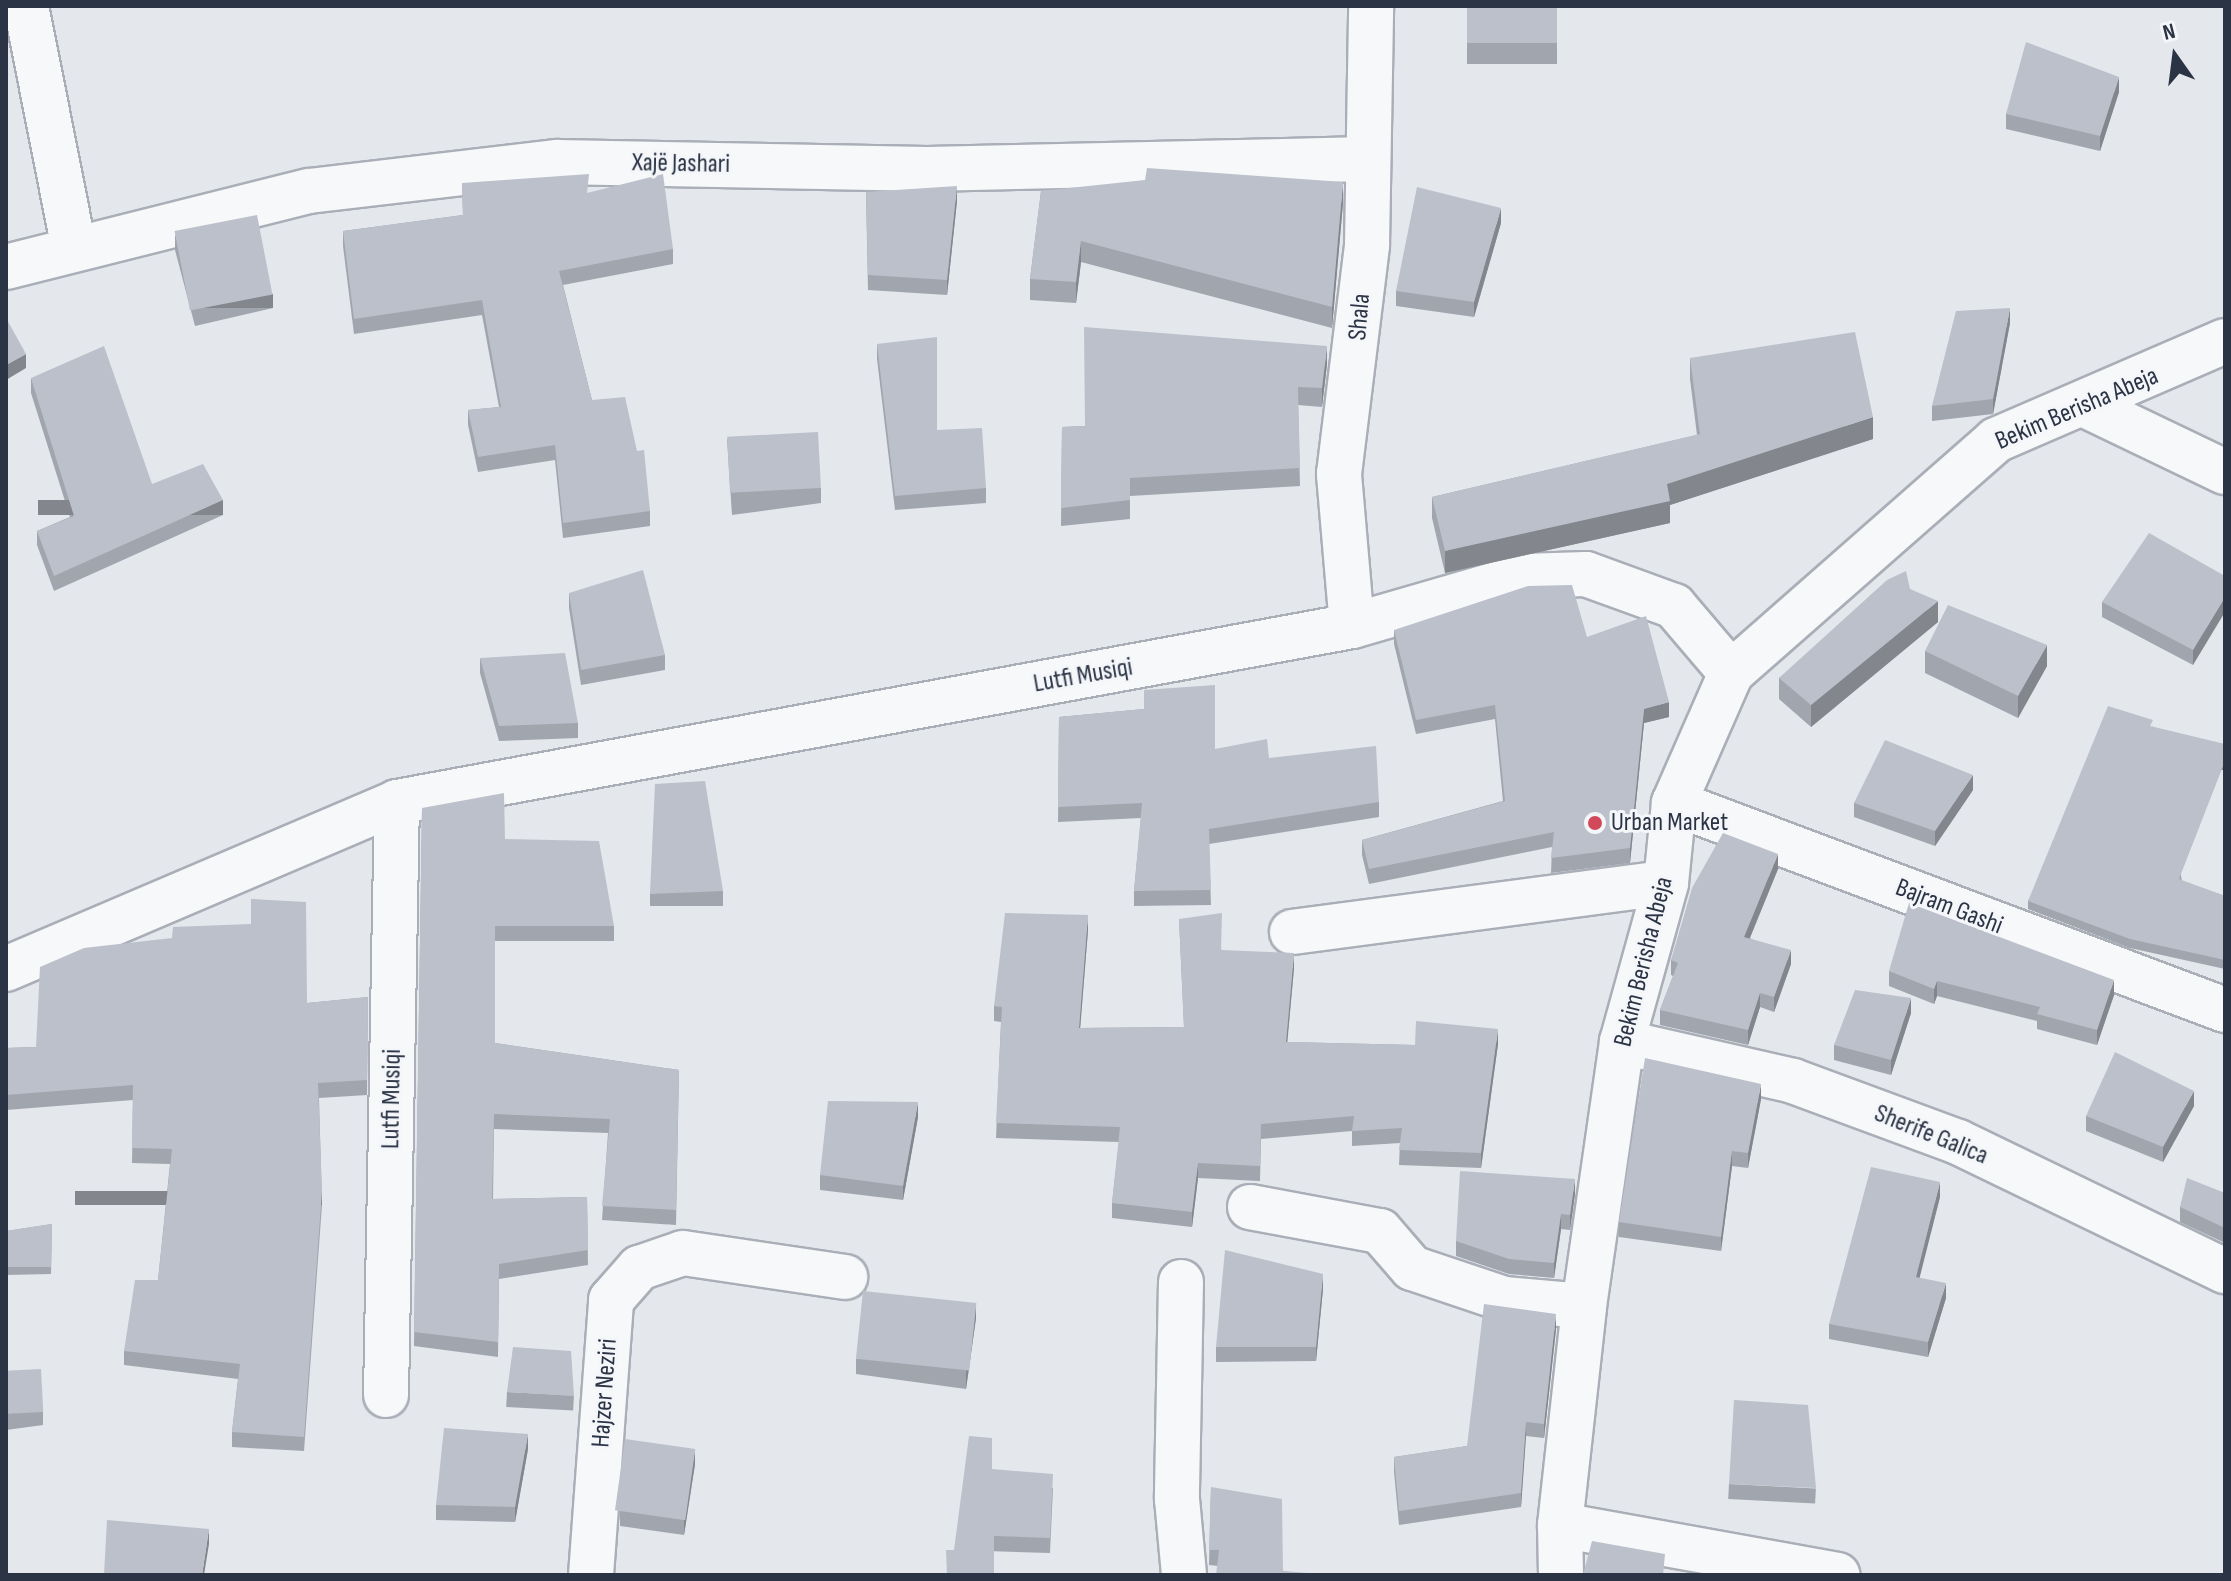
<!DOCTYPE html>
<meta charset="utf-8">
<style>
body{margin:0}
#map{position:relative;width:2231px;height:1581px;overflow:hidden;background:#e4e7ec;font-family:"Sofia Sans Condensed",sans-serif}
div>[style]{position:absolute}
.roads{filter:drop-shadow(2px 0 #a9aeb7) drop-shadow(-2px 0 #a9aeb7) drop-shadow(0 2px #a9aeb7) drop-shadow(0 -2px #a9aeb7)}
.minor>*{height:44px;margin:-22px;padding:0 22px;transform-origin:22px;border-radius:22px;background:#f7f8fa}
.tertiary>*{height:44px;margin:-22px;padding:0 22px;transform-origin:22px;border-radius:22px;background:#f7f8fa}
.wall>*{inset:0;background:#a1a5ae;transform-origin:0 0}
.shaded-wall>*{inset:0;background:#83868d;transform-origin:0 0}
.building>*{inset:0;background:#bbc0ca;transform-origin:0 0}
.dots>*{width:22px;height:22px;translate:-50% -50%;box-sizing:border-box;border:4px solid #f4f6f9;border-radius:50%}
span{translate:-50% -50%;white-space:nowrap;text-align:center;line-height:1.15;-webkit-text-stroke:6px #f4f6f9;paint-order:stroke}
.street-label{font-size:26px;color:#2b3445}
.poi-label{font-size:26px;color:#2b3445}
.left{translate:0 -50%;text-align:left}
.frame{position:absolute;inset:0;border:8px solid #2b3445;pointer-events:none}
.north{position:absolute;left:2135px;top:16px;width:80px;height:80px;-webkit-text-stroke:6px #f4f6f9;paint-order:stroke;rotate:346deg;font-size:22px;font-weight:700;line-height:32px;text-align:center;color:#2b3445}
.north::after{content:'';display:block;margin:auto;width:28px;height:36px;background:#2b3445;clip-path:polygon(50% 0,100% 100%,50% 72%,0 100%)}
</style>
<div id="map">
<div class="roads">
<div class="minor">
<div style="left:26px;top:6px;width:248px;rotate:78.8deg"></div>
<div style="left:6px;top:267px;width:312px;rotate:-14.1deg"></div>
<div style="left:309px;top:191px;width:250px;rotate:-6.7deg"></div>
<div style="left:557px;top:162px;width:370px;rotate:1.1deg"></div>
<div style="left:927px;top:169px;width:439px;rotate:-1.3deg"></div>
<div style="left:2087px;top:406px;width:153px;rotate:25.6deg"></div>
<div style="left:1352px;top:626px;width:153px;rotate:-94.9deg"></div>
<div style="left:1339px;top:474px;width:231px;rotate:-83deg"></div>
<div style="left:1367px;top:245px;width:239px;rotate:-89deg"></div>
<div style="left:1674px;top:803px;width:589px;rotate:20.59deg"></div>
<div style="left:1292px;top:932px;width:377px;rotate:-7.5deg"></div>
<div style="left:6px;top:969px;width:425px;rotate:-23.1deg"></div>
<div style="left:397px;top:802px;width:971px;rotate:-10.44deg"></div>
<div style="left:1352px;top:626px;width:179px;rotate:-16.2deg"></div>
<div style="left:1524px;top:576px;width:62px;rotate:-1.8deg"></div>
<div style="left:1586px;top:574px;width:94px;rotate:20deg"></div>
<div style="left:1674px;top:606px;width:88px;rotate:49.6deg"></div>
<div style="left:1622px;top:1042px;width:175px;rotate:12.8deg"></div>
<div style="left:1793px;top:1081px;width:176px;rotate:20.3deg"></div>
<div style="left:1958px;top:1142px;width:297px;rotate:25.8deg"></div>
<div style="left:1250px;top:1207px;width:132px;rotate:10.5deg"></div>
<div style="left:1380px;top:1231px;width:49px;rotate:49.1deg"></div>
<div style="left:1412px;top:1268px;width:97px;rotate:18.6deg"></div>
<div style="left:1504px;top:1299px;width:80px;rotate:5deg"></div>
<div style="left:1181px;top:1282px;width:217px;rotate:91.1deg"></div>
<div style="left:1177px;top:1499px;width:76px;rotate:84.7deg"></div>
<div style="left:386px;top:1395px;width:593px;rotate:-88.94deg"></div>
<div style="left:1560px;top:1525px;width:282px;rotate:10.2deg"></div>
<div style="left:591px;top:1575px;width:276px;rotate:-85.8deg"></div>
<div style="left:611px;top:1300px;width:43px;rotate:-48.8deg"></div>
<div style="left:639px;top:1268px;width:46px;rotate:-18.8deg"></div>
<div style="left:683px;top:1253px;width:164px;rotate:8.4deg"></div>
</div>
<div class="tertiary">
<div style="left:1561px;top:1575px;width:50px;rotate:-91.1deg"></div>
<div style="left:1560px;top:1525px;width:220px;rotate:-83.7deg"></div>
<div style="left:1584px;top:1306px;width:267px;rotate:-81.8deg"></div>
<div style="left:1622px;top:1042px;width:165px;rotate:-74.5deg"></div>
<div style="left:1666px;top:883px;width:80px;rotate:-84.3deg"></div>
<div style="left:1674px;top:803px;width:142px;rotate:-66.3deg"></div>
<div style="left:1731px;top:673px;width:353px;rotate:-41.3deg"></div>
<div style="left:1996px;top:440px;width:249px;rotate:-23.4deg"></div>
</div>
</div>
<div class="wall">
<div style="left:1467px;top:6px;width:90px;height:58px"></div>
<div style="clip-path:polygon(2119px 92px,2100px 151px,2006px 129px,2006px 114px)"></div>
<div style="clip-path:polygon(462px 183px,589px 193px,673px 249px,673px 264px,563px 285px,592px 400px,650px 511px,650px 526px,563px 538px,555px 460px,478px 472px,468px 425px,468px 410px,499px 407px,482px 315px,354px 334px,343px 246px,343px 231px,463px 215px)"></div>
<div style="clip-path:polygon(1041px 191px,1343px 203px,1332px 328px,1081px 262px,1076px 303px,1030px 300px,1030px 279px)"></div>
<div style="clip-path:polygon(866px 192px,957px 201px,947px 295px,868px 290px)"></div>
<div style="clip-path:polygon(1501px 223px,1474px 317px,1396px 306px,1396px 291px)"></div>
<div style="clip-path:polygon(175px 235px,273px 308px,195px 326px,175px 250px)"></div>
<div style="clip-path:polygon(2010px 323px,1993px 414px,1932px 421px,1932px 406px)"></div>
<div style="clip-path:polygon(877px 344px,937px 430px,986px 488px,986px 503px,895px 510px,877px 359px)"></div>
<div style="clip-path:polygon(1690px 358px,1873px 439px,1670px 505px,1670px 523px,1445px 573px,1432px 518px,1432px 497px,1697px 435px,1690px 379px)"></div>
<div style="clip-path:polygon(1327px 364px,1322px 407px,1298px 405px,1300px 486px,1130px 496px,1130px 519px,1061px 526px,1062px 427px,1085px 426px)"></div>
<div style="clip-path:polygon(31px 378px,152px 484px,223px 515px,54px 591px,37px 545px,37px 531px,70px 517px,31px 393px)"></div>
<div style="clip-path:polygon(727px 439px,821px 488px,821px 503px,732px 515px)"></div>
<div style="clip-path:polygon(2225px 576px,2193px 665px,2102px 617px,2102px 602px)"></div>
<div style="clip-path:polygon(1910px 589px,1938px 622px,1811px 727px,1779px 699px,1779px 678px)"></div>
<div style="clip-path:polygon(569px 593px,665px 655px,665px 670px,581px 685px,569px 608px)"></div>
<div style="clip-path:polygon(1394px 630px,1587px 637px,1669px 717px,1644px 723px,1630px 863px,1551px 873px,1552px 847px,1369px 884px,1362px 855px,1362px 840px,1503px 801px,1495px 719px,1416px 734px,1394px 644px)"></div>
<div style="clip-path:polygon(1925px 651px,2047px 666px,2018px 718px,1925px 673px)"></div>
<div style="clip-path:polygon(480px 658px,578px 723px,578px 738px,499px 741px,480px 673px)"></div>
<div style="clip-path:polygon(1144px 709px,1215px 749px,1269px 758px,1379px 802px,1379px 817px,1209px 844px,1211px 905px,1134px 906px,1134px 891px,1141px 818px,1058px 822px,1059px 717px)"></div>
<div style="clip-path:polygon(2153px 726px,2182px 881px,2225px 896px,2225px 969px,2130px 948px,2028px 909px,2028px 901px)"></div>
<div style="clip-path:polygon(1973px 790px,1935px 846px,1854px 817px,1854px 803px)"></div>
<div style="clip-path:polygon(422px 808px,505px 839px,614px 926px,614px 941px,495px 941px,495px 1043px,679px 1070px,676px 1225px,602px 1220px,608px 1133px,494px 1129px,493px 1199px,587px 1197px,588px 1265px,499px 1279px,498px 1357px,414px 1346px)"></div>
<div style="clip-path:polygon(1778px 869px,1750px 938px,1791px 964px,1774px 1012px,1760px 1007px,1748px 1045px,1660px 1025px,1660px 1010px,1673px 976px,1671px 975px,1671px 960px)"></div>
<div style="left:723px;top:891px;width:15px;height:73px;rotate:90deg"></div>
<div style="clip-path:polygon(1179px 919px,1222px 950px,1294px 968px,1287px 1042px,1415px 1045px,1498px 1044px,1481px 1168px,1399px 1165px,1400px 1143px,1352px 1146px,1352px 1131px,1261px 1139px,1260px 1181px,1198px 1178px,1192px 1227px,1112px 1218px,1112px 1203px,1119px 1142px,996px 1138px,1001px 1022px,994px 1021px,994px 1006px,1088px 930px,1080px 1028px,1184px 1027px)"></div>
<div style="clip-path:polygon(1889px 971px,2114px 995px,2097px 1045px,2037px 1029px,2037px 1021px,1937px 996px,1934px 1004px,1889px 986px)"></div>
<div style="clip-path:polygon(368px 997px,367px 1095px,319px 1098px,322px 1205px,304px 1451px,232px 1447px,232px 1432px,238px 1379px,124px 1365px,124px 1351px,158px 1280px,170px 1164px,132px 1163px,133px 1100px,6px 1110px,6px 1048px,36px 1047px,307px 1003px)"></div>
<div style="clip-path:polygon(1911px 1013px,1891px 1075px,1834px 1060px,1834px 1045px)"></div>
<div style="clip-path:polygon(1761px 1099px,1748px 1168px,1732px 1166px,1721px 1251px,1619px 1237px,1619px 1222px)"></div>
<div style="clip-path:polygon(2194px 1106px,2163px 1162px,2086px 1131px,2086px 1116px)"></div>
<div style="clip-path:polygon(918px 1117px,903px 1200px,820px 1190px,820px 1175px)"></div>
<div style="clip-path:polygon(2225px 1193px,2225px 1243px,2180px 1222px,2180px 1207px)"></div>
<div style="clip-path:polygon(1575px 1194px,1570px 1230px,1561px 1229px,1554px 1278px,1509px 1274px,1456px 1256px,1456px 1241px)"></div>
<div style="clip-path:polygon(1940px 1197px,1919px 1277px,1946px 1298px,1928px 1357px,1829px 1339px,1829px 1324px)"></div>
<div style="clip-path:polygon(52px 1224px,51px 1274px,6px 1275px,6px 1231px)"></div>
<div style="clip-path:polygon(1323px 1289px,1316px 1361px,1216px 1362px,1216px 1347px)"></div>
<div style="clip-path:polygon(976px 1318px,966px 1389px,856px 1374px,856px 1359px)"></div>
<div style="clip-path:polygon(1556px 1329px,1544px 1438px,1526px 1436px,1521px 1507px,1399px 1525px,1394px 1472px,1394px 1457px,1467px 1446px)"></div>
<div style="clip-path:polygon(6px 1370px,43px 1412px,43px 1425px,6px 1430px)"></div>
<div style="left:507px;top:1392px;width:67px;height:15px;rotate:3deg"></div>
<div style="clip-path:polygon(528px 1449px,515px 1522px,436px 1520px,436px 1505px)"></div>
<div style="clip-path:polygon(695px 1464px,684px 1535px,620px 1526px,620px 1511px)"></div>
<div style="clip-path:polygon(992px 1469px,1053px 1488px,1050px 1553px,954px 1550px)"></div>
<div style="left:1729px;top:1484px;width:87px;height:15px;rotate:3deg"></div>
<div style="clip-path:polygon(1211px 1487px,1283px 1571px,1308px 1575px,1209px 1565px)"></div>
</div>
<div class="shaded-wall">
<div style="clip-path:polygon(2119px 77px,2119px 92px,2100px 151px,2100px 136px)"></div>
<div style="clip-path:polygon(1343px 182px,1343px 203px,1332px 328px,1332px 307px)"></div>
<div style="clip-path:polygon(957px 186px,957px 201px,947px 295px,947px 280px)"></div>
<div style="clip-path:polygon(1501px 208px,1501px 223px,1474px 317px,1474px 302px)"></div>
<div style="clip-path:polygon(1081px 241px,1081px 262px,1076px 303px,1076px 282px)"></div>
<div style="left:273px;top:294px;width:14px;height:80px;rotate:90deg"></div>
<div style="clip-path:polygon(2010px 308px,2010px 323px,1993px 414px,1993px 399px)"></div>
<div style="clip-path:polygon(1327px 346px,1327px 364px,1322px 407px,1322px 388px)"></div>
<div style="clip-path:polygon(26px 354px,26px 368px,6px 380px,6px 365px)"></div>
<div style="clip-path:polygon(1873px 417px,1873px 439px,1670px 505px,1670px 523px,1445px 573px,1445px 551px,1667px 484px)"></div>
<div style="left:223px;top:500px;width:15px;height:185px;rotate:90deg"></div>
<div style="clip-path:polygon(2225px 597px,2225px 612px,2193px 665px,2193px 650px)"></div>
<div style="clip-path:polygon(1938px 601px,1938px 622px,1811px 727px,1811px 705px)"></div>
<div style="clip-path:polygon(2047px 645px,2047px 666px,2018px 718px,2018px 696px)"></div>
<div style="clip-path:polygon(1669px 702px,1669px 717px,1644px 723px,1630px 863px,1630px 848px,1644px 709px)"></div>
<div style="left:2225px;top:761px;width:9px;height:127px;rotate:90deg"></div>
<div style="clip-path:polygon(1973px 775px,1973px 790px,1935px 846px,1935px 831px)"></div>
<div style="clip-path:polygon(1778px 854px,1778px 869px,1744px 952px,1744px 937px)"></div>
<div style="clip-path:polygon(1088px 915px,1088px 930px,1079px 1043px,1079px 1028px)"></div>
<div style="clip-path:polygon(1791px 950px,1791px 964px,1774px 1012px,1774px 997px)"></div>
<div style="clip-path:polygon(1294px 953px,1294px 968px,1286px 1057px,1286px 1042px)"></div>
<div style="clip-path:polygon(2114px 980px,2114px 995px,2097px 1045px,2097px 1030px)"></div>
<div style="clip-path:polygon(1937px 981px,1937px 996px,1934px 1004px,1934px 989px)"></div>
<div style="clip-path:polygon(1760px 993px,1760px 1007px,1748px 1045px,1748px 1030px)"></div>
<div style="clip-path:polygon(1911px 998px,1911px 1013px,1891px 1075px,1891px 1060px)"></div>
<div style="clip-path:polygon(1498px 1029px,1498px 1044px,1481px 1168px,1481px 1153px)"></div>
<div style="clip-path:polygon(1761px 1084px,1761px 1099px,1748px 1168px,1748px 1153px)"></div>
<div style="clip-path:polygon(2194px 1091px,2194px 1106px,2163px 1162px,2163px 1147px)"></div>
<div style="clip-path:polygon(918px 1102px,918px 1117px,903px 1200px,903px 1186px)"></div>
<div style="clip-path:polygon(1732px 1151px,1732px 1166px,1721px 1251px,1721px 1237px)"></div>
<div style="clip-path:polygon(1198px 1163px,1198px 1178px,1192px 1227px,1192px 1212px)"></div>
<div style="clip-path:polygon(1575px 1179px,1575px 1194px,1570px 1230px,1570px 1215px)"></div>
<div style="clip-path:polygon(1940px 1182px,1940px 1197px,1916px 1292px,1916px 1277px)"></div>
<div style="left:322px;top:1191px;width:14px;height:247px;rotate:90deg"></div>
<div style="clip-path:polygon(1561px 1214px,1561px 1229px,1554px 1278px,1554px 1263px)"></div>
<div style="clip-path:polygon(1323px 1274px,1323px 1289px,1316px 1361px,1316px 1347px)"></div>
<div style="clip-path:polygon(1946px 1283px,1946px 1298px,1928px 1357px,1928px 1342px)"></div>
<div style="clip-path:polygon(976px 1303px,976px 1318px,966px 1389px,966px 1374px)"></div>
<div style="clip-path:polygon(1556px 1314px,1556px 1329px,1544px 1438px,1544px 1424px)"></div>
<div style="clip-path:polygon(1526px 1422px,1526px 1436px,1521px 1507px,1521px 1493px)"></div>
<div style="clip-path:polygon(528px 1434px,528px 1449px,515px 1522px,515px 1507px)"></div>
<div style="clip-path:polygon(695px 1449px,695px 1464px,684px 1535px,684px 1520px)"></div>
<div style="clip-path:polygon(209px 1529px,209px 1544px,204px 1575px,202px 1575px)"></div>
</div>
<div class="building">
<div style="left:1467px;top:6px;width:90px;height:37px"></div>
<div style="clip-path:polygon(2026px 42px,2119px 77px,2100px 136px,2006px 114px)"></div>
<div style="clip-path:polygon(1147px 168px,1343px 182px,1332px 307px,1081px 241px,1076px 282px,1030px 279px,1041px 191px,1145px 180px)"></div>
<div style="clip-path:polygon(589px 174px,587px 193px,663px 174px,673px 249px,559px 271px,592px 400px,625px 397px,637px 451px,644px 450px,650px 511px,563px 523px,555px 445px,478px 457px,468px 410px,501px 407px,482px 300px,354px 319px,343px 231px,463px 215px,462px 183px)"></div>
<div style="clip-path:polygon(957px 186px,947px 280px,868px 275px,866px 192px)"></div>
<div style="clip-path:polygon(1417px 187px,1501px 208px,1474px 302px,1396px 291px)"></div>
<div style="left:257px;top:215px;width:81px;height:84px;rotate:79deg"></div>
<div style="clip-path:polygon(2010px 308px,1993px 399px,1932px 406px,1956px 311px)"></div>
<div style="clip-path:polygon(6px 318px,26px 354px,6px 365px)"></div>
<div style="clip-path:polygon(1084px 327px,1327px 346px,1322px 388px,1298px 387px,1300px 468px,1130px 478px,1130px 500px,1061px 508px,1062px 427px,1085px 426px)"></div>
<div style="clip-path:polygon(1855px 332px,1873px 417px,1667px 484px,1670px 501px,1445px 551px,1432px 497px,1700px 434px,1690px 358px)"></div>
<div style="clip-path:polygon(937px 337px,937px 430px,982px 428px,986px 488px,895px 496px,877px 344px)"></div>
<div style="clip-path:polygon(104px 346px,152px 484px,203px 464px,223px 500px,54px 576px,37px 531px,74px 516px,31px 378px)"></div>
<div style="left:818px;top:432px;width:56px;height:91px;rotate:87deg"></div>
<div style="clip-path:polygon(2149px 533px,2225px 576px,2225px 597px,2193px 650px,2102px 602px)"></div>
<div style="clip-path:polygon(643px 570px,665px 655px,581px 670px,569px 593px)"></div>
<div style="clip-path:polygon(1906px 571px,1910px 589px,1938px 601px,1811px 705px,1779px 678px,1887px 580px)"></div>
<div style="clip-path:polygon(1572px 585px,1587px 637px,1646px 616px,1669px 702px,1644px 709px,1630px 848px,1551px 858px,1554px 832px,1369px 869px,1362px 840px,1505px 801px,1495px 705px,1416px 720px,1394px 630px,1528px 586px)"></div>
<div style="clip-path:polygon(1948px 605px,2047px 645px,2018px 696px,1925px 651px)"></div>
<div style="clip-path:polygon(565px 653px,578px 723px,499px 726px,480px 658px)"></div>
<div style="clip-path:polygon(1215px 685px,1215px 749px,1267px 739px,1269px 758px,1376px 746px,1379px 802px,1209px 829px,1211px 890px,1134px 891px,1142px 803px,1058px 807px,1059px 717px,1144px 709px,1144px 690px)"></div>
<div style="clip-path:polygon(2108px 706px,2153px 720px,2150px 726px,2225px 744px,2225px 761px,2179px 879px,2225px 896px,2225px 960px,2130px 939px,2028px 901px)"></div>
<div style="clip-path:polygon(1885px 740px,1973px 775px,1935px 831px,1854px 803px)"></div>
<div style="clip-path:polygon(705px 781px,723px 891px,650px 894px,655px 784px)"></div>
<div style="clip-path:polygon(504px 793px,505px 839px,599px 841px,614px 926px,495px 926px,495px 1043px,679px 1070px,676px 1210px,602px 1206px,610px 1119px,494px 1114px,492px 1199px,587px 1197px,588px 1250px,499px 1264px,498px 1342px,414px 1332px,422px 808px)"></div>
<div style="clip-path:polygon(1723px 833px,1778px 854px,1744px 937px,1791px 950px,1774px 997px,1760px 993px,1748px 1030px,1660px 1010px,1678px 963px,1671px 960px,1692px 888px)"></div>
<div style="clip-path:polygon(251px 899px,306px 902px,307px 1003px,368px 997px,367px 1080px,318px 1083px,322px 1191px,304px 1437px,232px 1432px,240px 1364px,124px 1351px,135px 1280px,158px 1280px,172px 1149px,132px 1148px,133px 1085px,6px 1095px,6px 1048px,36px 1047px,40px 967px,84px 948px,172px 938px,173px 927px,251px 924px)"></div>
<div style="clip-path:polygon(1909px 903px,2114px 980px,2097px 1030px,2037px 1014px,2040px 1007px,1937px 981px,1934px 989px,1889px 971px)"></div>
<div style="clip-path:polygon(1005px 913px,1088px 915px,1079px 1028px,1184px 1027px,1179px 919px,1222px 913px,1221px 950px,1294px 953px,1286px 1042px,1415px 1045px,1416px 1021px,1498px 1029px,1481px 1153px,1399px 1150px,1402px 1128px,1352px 1131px,1354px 1116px,1261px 1124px,1260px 1166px,1198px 1163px,1192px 1212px,1112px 1203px,1120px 1127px,996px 1123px,1002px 1007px,994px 1006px)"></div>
<div style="clip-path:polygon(1855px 990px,1911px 998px,1891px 1060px,1834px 1045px)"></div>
<div style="clip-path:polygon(2115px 1052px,2194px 1091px,2163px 1147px,2086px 1116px)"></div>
<div style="clip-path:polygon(1645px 1058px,1761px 1084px,1748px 1153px,1732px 1151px,1721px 1237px,1619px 1222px)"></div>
<div style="clip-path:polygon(828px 1101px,918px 1102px,903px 1186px,820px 1175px)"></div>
<div style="clip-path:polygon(1871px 1167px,1940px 1182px,1916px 1277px,1946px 1283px,1928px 1342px,1829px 1324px)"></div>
<div style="clip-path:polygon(1460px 1171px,1575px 1179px,1570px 1215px,1561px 1214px,1554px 1263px,1509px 1259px,1456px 1241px)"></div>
<div style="clip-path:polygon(2187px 1178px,2225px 1193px,2225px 1228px,2180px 1207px)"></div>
<div style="clip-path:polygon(52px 1224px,51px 1267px,6px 1267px,6px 1231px)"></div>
<div style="clip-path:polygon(1225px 1250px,1323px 1274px,1316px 1347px,1216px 1347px)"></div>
<div style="left:863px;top:1291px;width:114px;height:68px;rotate:6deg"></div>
<div style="clip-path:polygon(1484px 1304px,1556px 1314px,1544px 1424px,1526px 1422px,1521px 1493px,1399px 1511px,1394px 1457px,1467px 1446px)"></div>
<div style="clip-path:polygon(513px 1347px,571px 1351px,574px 1396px,507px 1392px)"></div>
<div style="left:41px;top:1369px;width:43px;height:35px;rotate:87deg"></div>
<div style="clip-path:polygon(1734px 1400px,1808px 1405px,1816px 1488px,1729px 1484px)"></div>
<div style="clip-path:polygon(444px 1428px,528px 1434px,515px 1507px,436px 1505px)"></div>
<div style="clip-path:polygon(969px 1436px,992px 1438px,992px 1469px,1053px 1474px,1050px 1538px,994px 1536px,994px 1575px,947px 1575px,946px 1550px,954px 1550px)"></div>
<div style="left:625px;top:1439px;width:71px;height:72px;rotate:8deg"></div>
<div style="clip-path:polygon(1211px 1487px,1282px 1499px,1283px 1571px,1308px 1573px,1308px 1575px,1216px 1575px,1219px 1550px,1209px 1550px)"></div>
<div style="clip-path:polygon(107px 1520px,209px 1529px,202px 1575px,104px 1575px)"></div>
<div style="clip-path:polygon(1592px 1541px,1665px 1554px,1663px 1575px,1583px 1575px)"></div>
</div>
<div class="dots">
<div style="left:1595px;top:823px;background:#d1495b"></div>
</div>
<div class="street-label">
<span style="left:681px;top:164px;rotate:1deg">Xajë Jashari</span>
<span style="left:1360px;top:317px;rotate:-85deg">Shala</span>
<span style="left:2077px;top:409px;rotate:-23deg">Bekim Berisha Abeja</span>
<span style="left:1083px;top:676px;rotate:-10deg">Lutfi Musiqi</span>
<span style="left:1949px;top:907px;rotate:21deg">Bajram Gashi</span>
<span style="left:1644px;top:962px;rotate:-76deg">Bekim Berisha Abeja</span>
<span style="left:392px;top:1099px;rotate:-89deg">Lutfi Musiqi</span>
<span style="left:1931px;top:1135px;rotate:22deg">Sherife Galica</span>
<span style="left:605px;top:1393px;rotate:-86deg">Hajzer Neziri</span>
</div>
<div class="poi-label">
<span class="left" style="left:1611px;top:823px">Urban Market</span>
</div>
<div class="frame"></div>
<div class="north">N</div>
</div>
